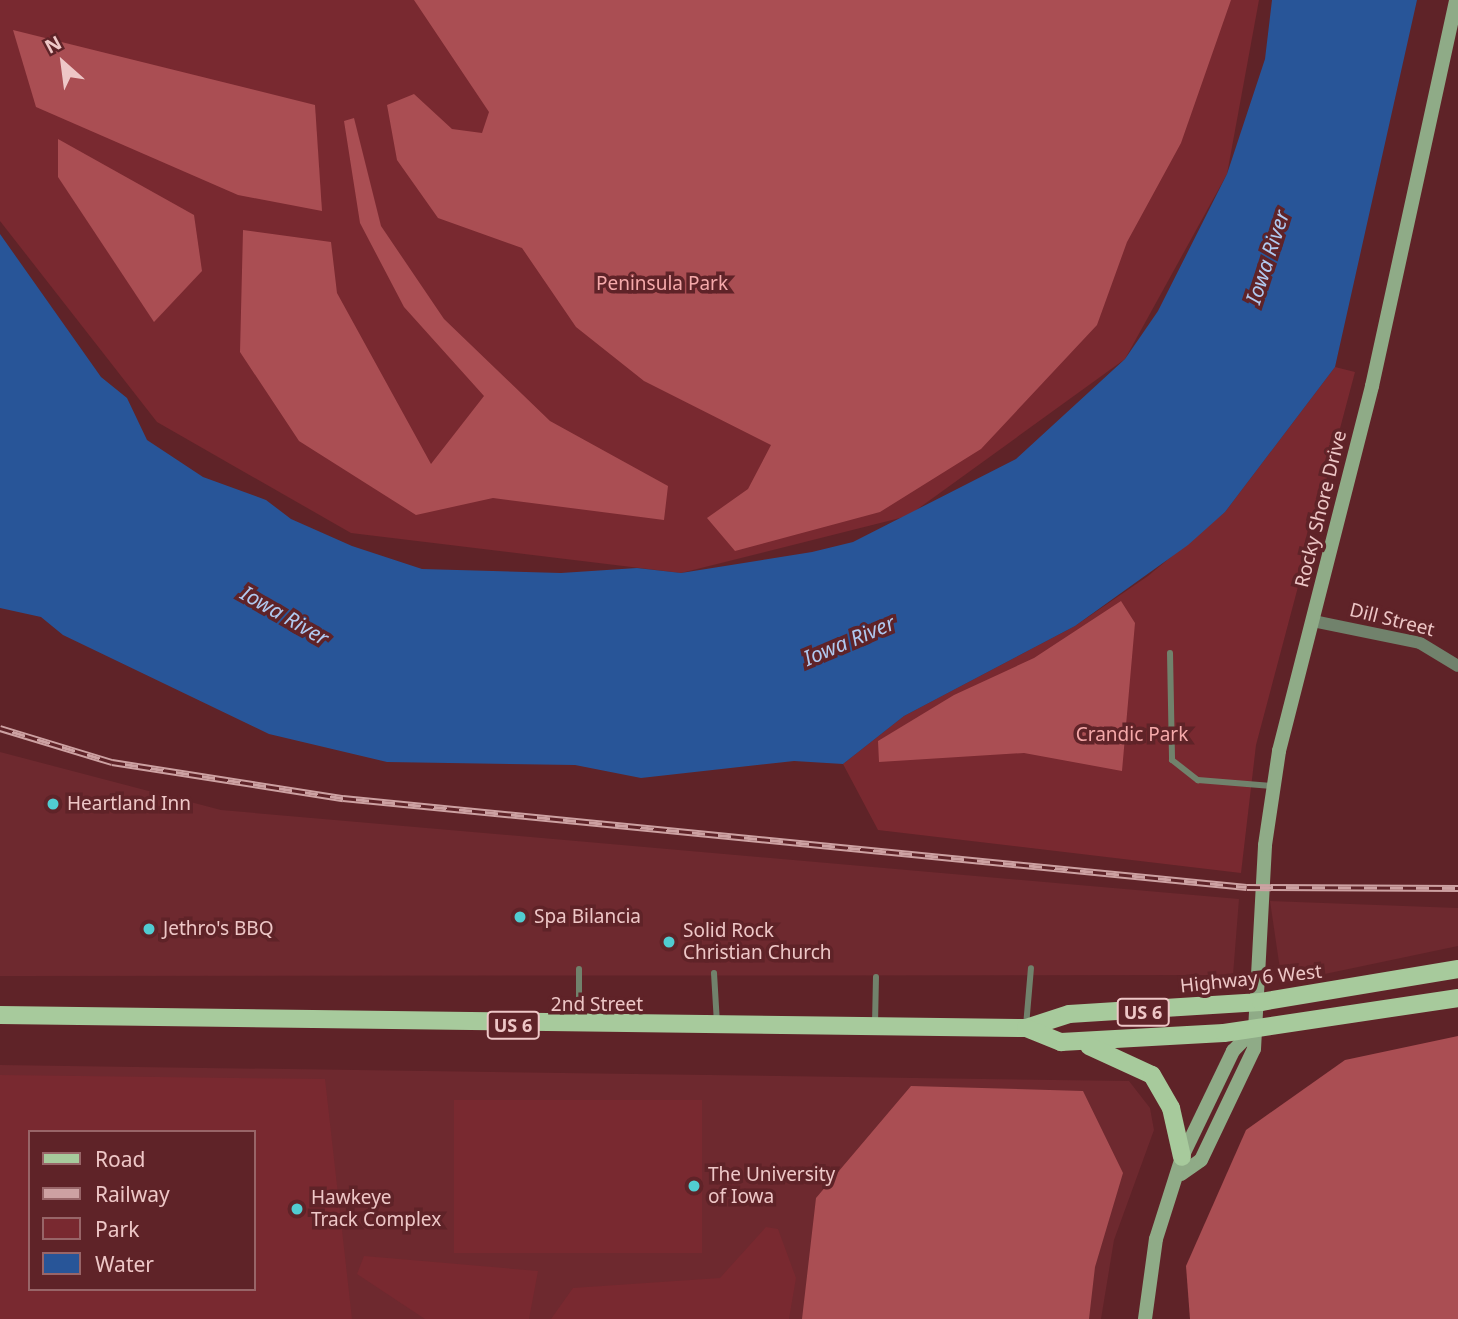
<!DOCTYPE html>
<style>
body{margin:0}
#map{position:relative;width:1458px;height:1319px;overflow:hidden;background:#5f2328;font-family:"Noto Sans",sans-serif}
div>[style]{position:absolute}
.built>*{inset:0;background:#6e292f}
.green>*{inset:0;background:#792930;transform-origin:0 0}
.forest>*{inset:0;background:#aa4e53}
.water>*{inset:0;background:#285598}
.lane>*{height:6px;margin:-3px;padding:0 3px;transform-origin:3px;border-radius:3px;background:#71826c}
.street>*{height:12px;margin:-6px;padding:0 6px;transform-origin:6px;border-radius:6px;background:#71826c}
.secondary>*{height:14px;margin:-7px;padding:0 7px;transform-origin:7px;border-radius:7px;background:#8fab87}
.primary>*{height:18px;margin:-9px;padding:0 9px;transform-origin:9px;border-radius:9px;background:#a7ca9c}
.rail>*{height:7px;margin-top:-3.5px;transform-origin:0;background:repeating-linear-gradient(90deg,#5f2328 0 13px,#cda1a2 0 26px);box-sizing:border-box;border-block:2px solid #cda1a2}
.dots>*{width:19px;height:19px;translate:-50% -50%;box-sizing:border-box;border:4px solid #5f2328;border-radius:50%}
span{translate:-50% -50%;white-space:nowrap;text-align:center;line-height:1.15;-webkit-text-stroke:7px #5f2328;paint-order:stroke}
.shield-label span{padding:2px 5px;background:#5f2328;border:2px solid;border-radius:5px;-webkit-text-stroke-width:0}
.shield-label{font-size:18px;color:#eec7c7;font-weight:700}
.park-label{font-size:19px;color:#f5a9aa}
.street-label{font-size:19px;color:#eec7c7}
.poi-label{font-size:19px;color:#eec7c7}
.left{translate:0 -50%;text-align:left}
.water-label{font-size:21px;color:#b0c9ef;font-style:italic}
.legend{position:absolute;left:28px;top:1130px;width:228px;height:161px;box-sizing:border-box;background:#5f2328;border:2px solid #986568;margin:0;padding:9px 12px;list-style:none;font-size:21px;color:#eec7c7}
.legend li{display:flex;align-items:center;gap:14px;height:35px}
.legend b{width:35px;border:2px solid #986568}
.north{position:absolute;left:28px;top:28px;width:70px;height:70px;-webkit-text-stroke:5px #5f2328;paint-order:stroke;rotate:332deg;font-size:19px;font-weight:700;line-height:28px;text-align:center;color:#eec7c7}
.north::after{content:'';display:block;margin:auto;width:24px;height:32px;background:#eec7c7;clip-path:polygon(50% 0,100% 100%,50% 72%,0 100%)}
</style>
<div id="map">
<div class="built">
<div style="clip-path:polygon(0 752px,221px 810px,1239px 899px,1233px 975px,0 976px)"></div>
<div style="clip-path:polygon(1270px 901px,1458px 908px,1458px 946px,1282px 983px)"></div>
<div style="clip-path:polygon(evenodd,0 1065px,1129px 1081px,1150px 1108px,1154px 1130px,1114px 1240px,1101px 1319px,0 1319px,0 1065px,30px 1132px,254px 1132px,254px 1289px,30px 1289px,30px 1132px)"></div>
</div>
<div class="green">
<div style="clip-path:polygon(0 0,1259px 0,1227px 174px,1125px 359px,908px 516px,681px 573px,351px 533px,157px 422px,0 221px)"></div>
<div style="clip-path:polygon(1335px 367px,1355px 372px,1256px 745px,1241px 873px,878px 830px,843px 764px,904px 716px,1075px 626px,1148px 576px,1225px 512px)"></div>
<div style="clip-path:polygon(evenodd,0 1075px,325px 1079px,352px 1319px,0 1319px,0 1075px,30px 1132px,254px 1132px,254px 1289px,30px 1289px,30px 1132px)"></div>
<div style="left:454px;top:1100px;width:248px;height:153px"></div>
<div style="clip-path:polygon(766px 1227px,778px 1229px,796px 1278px,789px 1319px,551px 1319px,573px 1288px,720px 1278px)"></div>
<div style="clip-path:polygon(364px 1256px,538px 1271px,529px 1319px,425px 1319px,357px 1274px)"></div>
</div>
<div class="forest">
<div style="clip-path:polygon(414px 0,1231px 0,1181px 143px,1127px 242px,1097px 325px,981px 449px,880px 512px,735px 551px,707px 518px,748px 489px,771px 445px,644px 381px,576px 327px,522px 248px,438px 218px,397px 160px,387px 105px,414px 94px,452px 129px,482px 133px,489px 112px)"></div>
<div style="clip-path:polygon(13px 30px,315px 105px,322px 211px,238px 195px,36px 107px)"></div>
<div style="clip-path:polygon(354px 118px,381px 226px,444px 319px,550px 421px,668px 486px,664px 520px,493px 498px,416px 515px,299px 441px,240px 352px,243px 230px,331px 242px,337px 293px,431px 464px,484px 396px,404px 307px,360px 223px,344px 121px)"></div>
<div style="clip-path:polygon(58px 139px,194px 215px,202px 271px,154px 322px,58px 177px)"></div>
<div style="clip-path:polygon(1121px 601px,1135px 623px,1122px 771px,1024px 753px,879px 762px,878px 741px,954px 695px,1034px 658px)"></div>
<div style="clip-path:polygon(1458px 1036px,1458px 1319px,1190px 1319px,1186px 1266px,1246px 1130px,1345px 1060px)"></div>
<div style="clip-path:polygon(911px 1086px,1083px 1091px,1123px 1173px,1095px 1267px,1089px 1319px,802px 1319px,816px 1198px)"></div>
</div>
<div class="water">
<div style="clip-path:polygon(1272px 0,1417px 0,1335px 367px,1225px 512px,1188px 545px,1075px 626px,904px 716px,843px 764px,794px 761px,641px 778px,575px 765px,387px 762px,269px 734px,63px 635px,41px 617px,0 608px,0 234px,101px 377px,127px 398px,147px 440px,203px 477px,266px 500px,291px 519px,352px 546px,422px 569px,561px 573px,637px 568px,681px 573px,812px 552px,853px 542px,1016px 459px,1125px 359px,1158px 311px,1227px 174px,1265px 59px)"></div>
</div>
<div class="lane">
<div style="left:1170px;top:653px;width:107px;rotate:88.9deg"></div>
<div style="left:1172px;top:760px;width:33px;rotate:38deg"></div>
<div style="left:1198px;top:780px;width:74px;rotate:4.6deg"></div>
<div style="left:579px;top:969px;width:51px;rotate:90deg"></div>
<div style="left:714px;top:973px;width:50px;rotate:86.6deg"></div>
<div style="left:875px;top:1024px;width:47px;rotate:-88.8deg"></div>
<div style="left:1026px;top:1026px;width:58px;rotate:-85.1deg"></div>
</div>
<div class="street">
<div style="left:1313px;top:621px;width:109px;rotate:11.6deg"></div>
<div style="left:1420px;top:643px;width:44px;rotate:31.2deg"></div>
</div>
<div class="secondary">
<div style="left:1181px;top:1174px;width:24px;rotate:-35deg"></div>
<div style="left:1201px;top:1160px;width:123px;rotate:-64.5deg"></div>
<div style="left:1254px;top:1049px;width:204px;rotate:-86.9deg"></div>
<div style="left:1265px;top:845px;width:95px;rotate:-81.5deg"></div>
<div style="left:1279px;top:751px;width:377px;rotate:-75.7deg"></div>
<div style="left:1372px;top:386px;width:395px;rotate:-77.7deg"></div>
<div style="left:1145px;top:1319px;width:81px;rotate:-82.2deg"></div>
<div style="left:1156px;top:1239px;width:86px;rotate:-72.4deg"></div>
<div style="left:1182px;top:1157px;width:118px;rotate:-64.3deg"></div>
<div style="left:1233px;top:1051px;width:29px;rotate:-46deg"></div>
</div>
<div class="primary">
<div style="left:0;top:1015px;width:1026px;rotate:0.73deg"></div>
<div style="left:1026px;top:1028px;width:45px;rotate:-18deg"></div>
<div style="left:1069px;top:1014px;width:192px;rotate:-3.6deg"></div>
<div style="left:1261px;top:1002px;width:200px;rotate:-9.5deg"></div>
<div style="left:1026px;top:1028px;width:38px;rotate:22deg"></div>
<div style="left:1061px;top:1042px;width:163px;rotate:-3.2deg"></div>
<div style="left:1224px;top:1033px;width:237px;rotate:-8.5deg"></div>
<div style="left:1089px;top:1046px;width:69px;rotate:24.7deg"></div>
<div style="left:1152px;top:1075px;width:38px;rotate:60deg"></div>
<div style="left:1171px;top:1108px;width:50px;rotate:77.3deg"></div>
</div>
<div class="rail">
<div style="left:0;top:728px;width:117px;rotate:16.9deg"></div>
<div style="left:112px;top:762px;width:234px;rotate:8.9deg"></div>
<div style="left:343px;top:798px;width:908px;rotate:5.62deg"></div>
<div style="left:1247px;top:887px;width:211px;rotate:0.3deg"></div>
</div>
<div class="dots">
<div style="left:53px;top:804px;background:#51ccd1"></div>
<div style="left:520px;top:917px;background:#51ccd1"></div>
<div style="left:149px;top:929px;background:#51ccd1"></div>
<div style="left:669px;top:942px;background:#51ccd1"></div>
<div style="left:694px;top:1186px;background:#51ccd1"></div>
<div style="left:297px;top:1209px;background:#51ccd1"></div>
</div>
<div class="shield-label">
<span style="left:1143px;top:1012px">US 6</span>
<span style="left:513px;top:1025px">US 6</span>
</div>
<div class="park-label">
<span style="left:662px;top:284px">Peninsula Park</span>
<span style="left:1132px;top:735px">Crandic Park</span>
</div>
<div class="street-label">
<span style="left:1321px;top:509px;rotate:-76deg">Rocky Shore Drive</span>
<span style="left:1392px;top:620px;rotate:14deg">Dill Street</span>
<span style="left:1251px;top:979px;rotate:-6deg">Highway 6 West</span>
<span style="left:597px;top:1005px">2nd Street</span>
</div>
<div class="poi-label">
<span class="left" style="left:67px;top:804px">Heartland Inn</span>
<span class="left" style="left:534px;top:917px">Spa Bilancia</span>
<span class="left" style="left:163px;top:929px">Jethro's BBQ</span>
<span class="left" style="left:683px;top:942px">Solid Rock<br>Christian Church</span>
<span class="left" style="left:708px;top:1186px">The University<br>of Iowa</span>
<span class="left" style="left:311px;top:1209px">Hawkeye<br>Track Complex</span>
</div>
<div class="water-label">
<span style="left:1267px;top:257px;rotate:-72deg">Iowa River</span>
<span style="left:285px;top:615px;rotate:30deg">Iowa River</span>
<span style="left:849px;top:640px;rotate:-23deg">Iowa River</span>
</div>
<ul class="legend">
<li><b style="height:9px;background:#a7ca9c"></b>Road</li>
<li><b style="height:9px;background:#cda1a2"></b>Railway</li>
<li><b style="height:19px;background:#792930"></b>Park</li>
<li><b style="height:19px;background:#285598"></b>Water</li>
</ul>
<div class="north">N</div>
</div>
